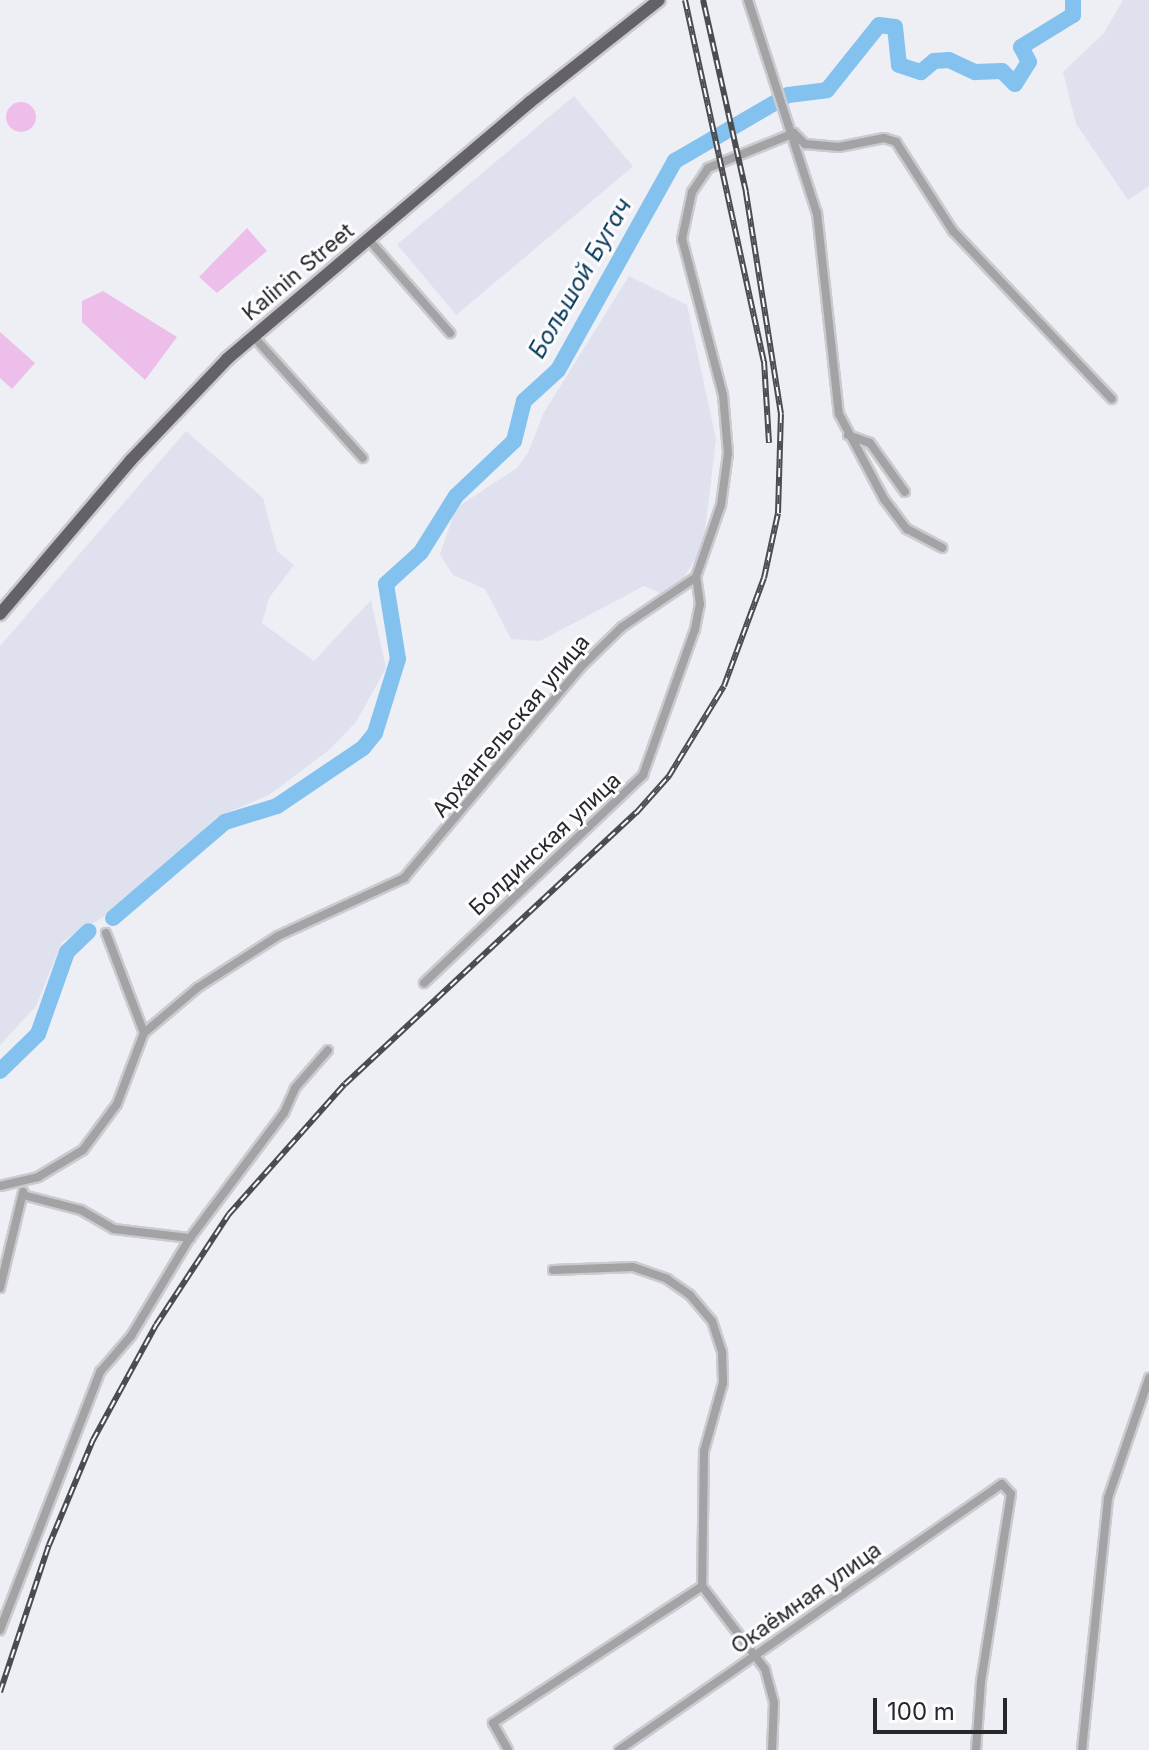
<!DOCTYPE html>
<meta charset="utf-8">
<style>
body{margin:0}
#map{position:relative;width:1149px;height:1750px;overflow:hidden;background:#eeeef5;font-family:Inter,sans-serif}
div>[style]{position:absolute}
.built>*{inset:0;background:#e0e1ef;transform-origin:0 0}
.green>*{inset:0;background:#eebeeb}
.round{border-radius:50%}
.river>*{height:16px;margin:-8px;padding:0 8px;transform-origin:8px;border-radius:8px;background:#83c2ee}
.roads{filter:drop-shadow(2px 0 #cacad0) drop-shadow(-2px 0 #cacad0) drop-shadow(0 2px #cacad0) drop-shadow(0 -2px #cacad0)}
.street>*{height:8px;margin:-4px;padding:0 4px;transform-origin:4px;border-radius:4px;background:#a3a2a4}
.primary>*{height:12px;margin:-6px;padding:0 6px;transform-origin:6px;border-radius:6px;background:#646267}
.rail>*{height:6px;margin-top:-3px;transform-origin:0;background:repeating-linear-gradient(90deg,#fcfcff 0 9px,#4b4c4f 0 18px);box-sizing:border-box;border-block:2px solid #4b4c4f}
span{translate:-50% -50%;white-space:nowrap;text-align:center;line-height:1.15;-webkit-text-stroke:6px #fcfcff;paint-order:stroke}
.street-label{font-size:22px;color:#27282a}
.water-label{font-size:24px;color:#0d3f5d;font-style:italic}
.scale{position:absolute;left:873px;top:1698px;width:134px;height:36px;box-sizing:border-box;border:4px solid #27282a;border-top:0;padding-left:10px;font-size:24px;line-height:28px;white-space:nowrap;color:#27282a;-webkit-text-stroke:6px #fcfcff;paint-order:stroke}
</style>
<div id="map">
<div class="built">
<div style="clip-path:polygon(1123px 0,1149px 0,1149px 186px,1128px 200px,1076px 124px,1063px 72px,1104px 33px)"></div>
<div style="left:574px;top:96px;width:92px;height:231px;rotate:50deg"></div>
<div style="clip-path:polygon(629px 276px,687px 305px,716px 439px,703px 547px,684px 577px,660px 593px,644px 586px,540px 641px,511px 639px,485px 589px,453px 575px,440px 554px,456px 508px,517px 468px,528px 453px,543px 414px)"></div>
<div style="clip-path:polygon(186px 431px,263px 498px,277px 551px,294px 565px,269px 598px,262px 623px,314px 661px,371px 600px,386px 668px,356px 722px,329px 750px,269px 795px,217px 817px,134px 898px,62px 942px,36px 1006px,0 1045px,0 646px)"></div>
</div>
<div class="green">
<div class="round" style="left:6px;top:102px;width:30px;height:30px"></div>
<div style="clip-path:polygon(247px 228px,267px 251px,217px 293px,199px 277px)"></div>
<div style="clip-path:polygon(103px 291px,177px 337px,145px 380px,82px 322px,82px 301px)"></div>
<div style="clip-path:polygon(0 332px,35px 363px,12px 389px,0 378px)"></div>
</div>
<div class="river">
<div style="left:113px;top:918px;width:148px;rotate:-40.6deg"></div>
<div style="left:225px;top:822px;width:54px;rotate:-17.1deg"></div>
<div style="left:277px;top:806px;width:104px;rotate:-34deg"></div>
<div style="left:363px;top:748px;width:19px;rotate:-51deg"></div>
<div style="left:375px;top:733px;width:77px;rotate:-72.7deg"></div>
<div style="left:398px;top:659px;width:76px;rotate:-99.1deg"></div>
<div style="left:386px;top:584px;width:47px;rotate:-42.4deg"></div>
<div style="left:421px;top:552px;width:66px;rotate:-58deg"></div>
<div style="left:456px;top:496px;width:80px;rotate:-43.5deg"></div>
<div style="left:514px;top:441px;width:41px;rotate:-76deg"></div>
<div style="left:524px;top:401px;width:46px;rotate:-42.4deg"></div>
<div style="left:558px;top:370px;width:240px;rotate:-60.8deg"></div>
<div style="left:675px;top:161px;width:131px;rotate:-30.3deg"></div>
<div style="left:788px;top:95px;width:39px;rotate:-7deg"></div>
<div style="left:827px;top:90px;width:83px;rotate:-51.3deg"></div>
<div style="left:879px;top:25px;width:16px;rotate:7deg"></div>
<div style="left:895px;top:27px;width:38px;rotate:84deg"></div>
<div style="left:899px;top:65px;width:23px;rotate:18deg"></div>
<div style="left:921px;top:72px;width:17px;rotate:-40deg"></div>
<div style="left:934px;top:61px;width:15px;rotate:-4deg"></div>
<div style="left:949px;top:60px;width:29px;rotate:25deg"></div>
<div style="left:975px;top:72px;width:27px;rotate:-2deg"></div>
<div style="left:1002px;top:71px;width:18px;rotate:45deg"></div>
<div style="left:1015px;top:84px;width:26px;rotate:-58deg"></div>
<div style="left:1029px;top:62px;width:17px;rotate:-118deg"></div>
<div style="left:1021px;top:47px;width:61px;rotate:-31.6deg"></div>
<div style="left:1073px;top:15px;width:15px;rotate:-90deg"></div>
<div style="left:0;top:1071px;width:53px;rotate:-44.2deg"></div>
<div style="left:38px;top:1034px;width:87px;rotate:-70.5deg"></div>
<div style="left:67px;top:952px;width:30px;rotate:-44deg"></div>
</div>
<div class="roads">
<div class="street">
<div style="left:748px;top:0;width:224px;rotate:72.1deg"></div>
<div style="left:817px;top:213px;width:202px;rotate:83.8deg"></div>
<div style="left:839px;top:414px;width:96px;rotate:62.1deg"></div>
<div style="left:884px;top:499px;width:38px;rotate:53deg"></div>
<div style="left:907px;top:529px;width:40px;rotate:28deg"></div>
<div style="left:368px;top:239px;width:125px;rotate:48.9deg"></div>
<div style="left:253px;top:336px;width:164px;rotate:48deg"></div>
<div style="left:848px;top:435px;width:23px;rotate:20deg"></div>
<div style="left:870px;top:443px;width:60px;rotate:54.5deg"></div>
<div style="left:424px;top:983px;width:302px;rotate:-43.5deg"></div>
<div style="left:643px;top:775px;width:155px;rotate:-70.4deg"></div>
<div style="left:695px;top:629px;width:25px;rotate:-79deg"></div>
<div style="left:700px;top:604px;width:27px;rotate:-98deg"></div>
<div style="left:144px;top:1033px;width:70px;rotate:-40.3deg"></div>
<div style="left:197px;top:988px;width:96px;rotate:-32.7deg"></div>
<div style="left:278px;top:936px;width:139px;rotate:-24.7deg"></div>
<div style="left:404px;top:878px;width:275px;rotate:-50deg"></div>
<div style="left:581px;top:667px;width:57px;rotate:-44.3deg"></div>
<div style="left:622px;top:627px;width:89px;rotate:-34deg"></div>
<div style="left:696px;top:577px;width:76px;rotate:-70.9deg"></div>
<div style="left:721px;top:505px;width:52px;rotate:-82.3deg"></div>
<div style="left:728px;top:453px;width:58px;rotate:-94.9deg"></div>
<div style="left:723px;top:395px;width:161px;rotate:-104.7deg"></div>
<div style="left:682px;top:239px;width:48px;rotate:-78deg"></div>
<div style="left:692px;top:192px;width:29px;rotate:-56deg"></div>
<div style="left:708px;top:168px;width:93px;rotate:-22.1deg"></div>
<div style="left:794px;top:133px;width:16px;rotate:45deg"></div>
<div style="left:805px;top:144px;width:34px;rotate:5deg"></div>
<div style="left:839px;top:147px;width:46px;rotate:-11.3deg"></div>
<div style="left:884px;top:138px;width:13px;rotate:18deg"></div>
<div style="left:896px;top:142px;width:106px;rotate:57.4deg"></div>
<div style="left:953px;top:231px;width:231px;rotate:46.6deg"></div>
<div style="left:0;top:1186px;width:39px;rotate:-13deg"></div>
<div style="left:38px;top:1177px;width:52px;rotate:-31deg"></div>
<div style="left:83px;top:1150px;width:57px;rotate:-53.5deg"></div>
<div style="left:117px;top:1104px;width:76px;rotate:-69.2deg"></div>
<div style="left:144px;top:1033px;width:107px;rotate:-110.8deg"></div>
<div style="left:23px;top:1195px;width:60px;rotate:14.5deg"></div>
<div style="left:81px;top:1210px;width:38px;rotate:30deg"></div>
<div style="left:114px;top:1229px;width:77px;rotate:6.8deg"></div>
<div style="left:553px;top:1270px;width:80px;rotate:-2.1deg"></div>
<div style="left:633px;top:1267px;width:36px;rotate:19deg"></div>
<div style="left:667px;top:1279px;width:28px;rotate:35deg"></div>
<div style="left:690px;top:1295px;width:34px;rotate:50deg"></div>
<div style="left:712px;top:1321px;width:33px;rotate:72deg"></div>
<div style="left:722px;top:1352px;width:31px;rotate:88deg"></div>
<div style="left:723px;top:1383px;width:71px;rotate:105.6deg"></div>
<div style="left:704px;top:1451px;width:135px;rotate:90.8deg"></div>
<div style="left:702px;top:1586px;width:104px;rotate:52.8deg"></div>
<div style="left:765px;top:1669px;width:35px;rotate:75deg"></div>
<div style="left:774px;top:1703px;width:47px;rotate:92.4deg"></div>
<div style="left:0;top:1288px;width:99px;rotate:-76.5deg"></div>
<div style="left:0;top:1630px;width:277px;rotate:-68.8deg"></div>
<div style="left:100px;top:1372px;width:48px;rotate:-49.3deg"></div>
<div style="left:131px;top:1336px;width:114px;rotate:-59deg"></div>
<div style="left:190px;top:1238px;width:156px;rotate:-53.1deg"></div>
<div style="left:284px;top:1113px;width:27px;rotate:-66deg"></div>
<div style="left:295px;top:1088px;width:50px;rotate:-49deg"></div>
<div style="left:508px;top:1750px;width:31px;rotate:-119deg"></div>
<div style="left:493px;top:1723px;width:250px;rotate:-33.2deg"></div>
<div style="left:619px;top:1750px;width:466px;rotate:-34.8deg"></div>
<div style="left:1002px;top:1484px;width:13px;rotate:48deg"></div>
<div style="left:1011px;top:1494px;width:190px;rotate:99.1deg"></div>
<div style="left:981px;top:1682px;width:68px;rotate:94.2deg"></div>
<div style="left:1082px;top:1750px;width:253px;rotate:-84.1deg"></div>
<div style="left:1108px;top:1498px;width:127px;rotate:-71.1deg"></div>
</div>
<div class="primary">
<div style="left:0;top:614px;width:201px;rotate:-49.6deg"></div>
<div style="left:130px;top:461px;width:141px;rotate:-46.4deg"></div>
<div style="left:227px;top:359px;width:397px;rotate:-40.3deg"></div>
<div style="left:530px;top:102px;width:164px;rotate:-38.3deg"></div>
</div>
</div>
<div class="rail">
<div style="left:685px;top:0;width:370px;rotate:77.7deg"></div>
<div style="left:764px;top:361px;width:82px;rotate:86.5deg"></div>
<div style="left:0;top:1692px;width:155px;rotate:-71.6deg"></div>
<div style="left:49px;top:1545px;width:114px;rotate:-67.3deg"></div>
<div style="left:93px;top:1440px;width:131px;rotate:-61.3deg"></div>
<div style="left:156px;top:1325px;width:133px;rotate:-56.7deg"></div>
<div style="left:229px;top:1214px;width:174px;rotate:-48.3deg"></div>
<div style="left:345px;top:1084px;width:398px;rotate:-43deg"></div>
<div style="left:636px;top:813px;width:50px;rotate:-48.3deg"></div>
<div style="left:669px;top:776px;width:105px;rotate:-58.6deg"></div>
<div style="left:724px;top:686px;width:115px;rotate:-69.7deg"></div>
<div style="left:764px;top:578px;width:66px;rotate:-77.8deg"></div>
<div style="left:778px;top:513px;width:99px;rotate:-88.3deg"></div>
<div style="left:781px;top:414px;width:225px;rotate:-99deg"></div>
<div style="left:746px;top:192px;width:197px;rotate:-102.6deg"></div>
</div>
<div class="street-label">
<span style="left:298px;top:272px;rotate:-40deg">Kalinin Street</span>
<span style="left:511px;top:726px;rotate:-50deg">Архангельская улица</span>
<span style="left:545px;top:844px;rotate:-43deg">Болдинская улица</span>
<span style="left:806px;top:1598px;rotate:-35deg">Окаёмная улица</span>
</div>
<div class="water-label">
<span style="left:580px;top:278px;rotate:-60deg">Большой Бугач</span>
</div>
<div class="scale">100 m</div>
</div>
